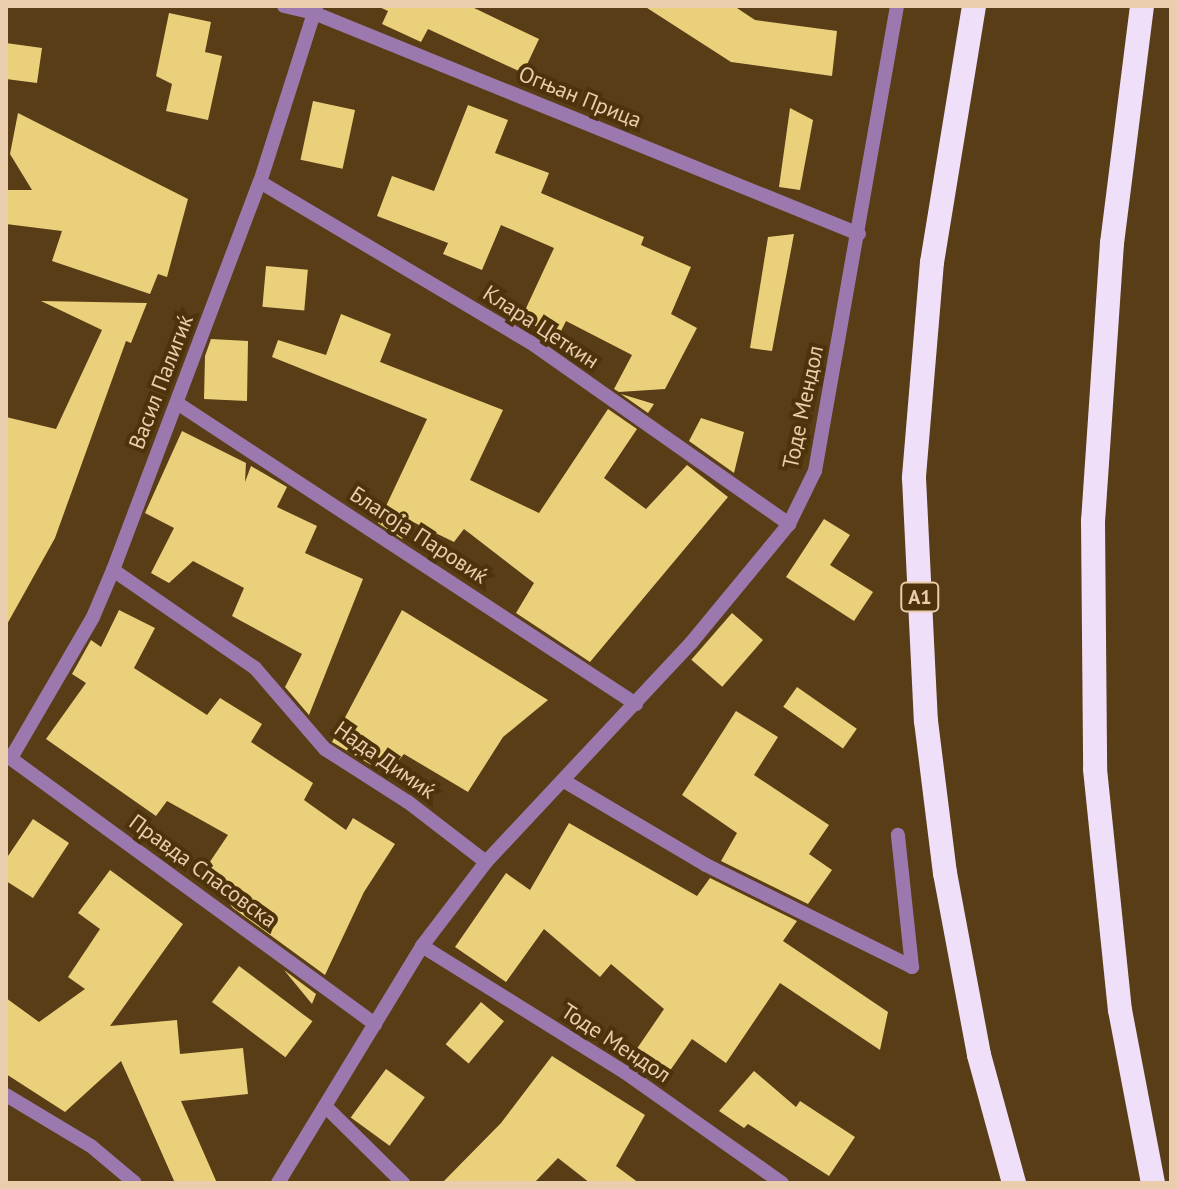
<!DOCTYPE html>
<meta charset="utf-8">
<style>
body{margin:0}
#map{position:relative;width:1177px;height:1189px;overflow:hidden;background:#583d17;font-family:"PT Sans",sans-serif}
div>[style]{position:absolute}
.building>*{inset:0;background:#ead07b;transform-origin:0 0}
.minor>*{height:14px;margin:-7px;padding:0 7px;transform-origin:7px;border-radius:7px;background:#9b79ae}
.highway>*{height:24px;margin:-12px;padding:0 12px;transform-origin:12px;border-radius:12px;background:#f0dff9}
span{translate:-50% -50%;white-space:nowrap;text-align:center;line-height:1.15;-webkit-text-stroke:8px #4d330b;paint-order:stroke}
.shield-label span{padding:2px 6px;background:#4d330b;border:2px solid;border-radius:6px;-webkit-text-stroke-width:0}
.shield-label{font-size:20px;color:#e9cdac;font-weight:700}
.street-label{font-size:22px;color:#e9cdac}
.frame{position:absolute;inset:0;border:8px solid #e9cdac;pointer-events:none}
</style>
<div id="map">
<div class="building">
<div style="clip-path:polygon(377px 6px,470px 6px,539px 39px,523px 73px,428px 29px,421px 42px,382px 24px,388px 11px)"></div>
<div style="clip-path:polygon(644px 6px,734px 6px,755px 20px,837px 31px,832px 76px,731px 62px)"></div>
<div style="clip-path:polygon(169px 13px,211px 22px,205px 52px,222px 56px,208px 120px,166px 111px,172px 84px,156px 76px)"></div>
<div style="clip-path:polygon(6px 43px,42px 48px,37px 83px,6px 79px)"></div>
<div style="left:313px;top:101px;width:43px;height:60px;rotate:12deg"></div>
<div style="clip-path:polygon(468px 105px,508px 120px,495px 153px,549px 173px,541px 193px,644px 237px,641px 245px,691px 267px,671px 314px,697px 328px,665px 389px,619px 392px,614px 389px,632px 355px,566px 321px,558px 337px,521px 319px,554px 248px,501px 225px,482px 270px,443px 254px,448px 243px,377px 216px,392px 176px,434px 191px)"></div>
<div style="clip-path:polygon(790px 108px,813px 120px,800px 190px,779px 187px)"></div>
<div style="clip-path:polygon(18px 113px,188px 199px,167px 277px,158px 274px,150px 294px,52px 261px,62px 231px,6px 224px,6px 190px,32px 190px,10px 154px)"></div>
<div style="clip-path:polygon(794px 234px,772px 351px,750px 348px,768px 237px)"></div>
<div style="left:266px;top:266px;width:42px;height:41px;rotate:5deg"></div>
<div style="clip-path:polygon(41px 301px,147px 303px,131px 343px,126px 341px,55px 538px,6px 626px,6px 417px,56px 429px,102px 330px)"></div>
<div style="clip-path:polygon(341px 314px,391px 334px,380px 362px,503px 410px,470px 480px,539px 513px,608px 409px,637px 429px,604px 478px,646px 509px,687px 465px,728px 497px,590px 662px,516px 613px,534px 583px,464px 529px,454px 542px,411px 521px,402px 539px,378px 523px,427px 419px,272px 357px,278px 340px,326px 355px)"></div>
<div style="clip-path:polygon(211px 339px,248px 341px,247px 401px,204px 399px,205px 356px)"></div>
<div style="clip-path:polygon(621px 394px,654px 404px,648px 413px)"></div>
<div style="clip-path:polygon(701px 418px,744px 432px,734px 473px,689px 441px)"></div>
<div style="clip-path:polygon(182px 431px,246px 463px,245px 482px,251px 466px,287px 487px,277px 507px,317px 526px,305px 553px,363px 579px,309px 715px,285px 687px,302px 654px,232px 616px,244px 588px,193px 561px,169px 583px,151px 573px,174px 528px,145px 513px)"></div>
<div style="clip-path:polygon(824px 519px,850px 535px,830px 565px,873px 592px,854px 621px,786px 577px)"></div>
<div style="clip-path:polygon(119px 610px,155px 628px,134px 668px,207px 715px,220px 698px,262px 724px,251px 742px,313px 783px,304px 800px,346px 830px,353px 818px,395px 844px,364px 892px,325px 975px,233px 908px,203px 872px,228px 835px,167px 801px,156px 816px,46px 739px,86px 683px,72px 674px,91px 640px,101px 647px)"></div>
<div style="clip-path:polygon(402px 610px,548px 700px,503px 737px,468px 792px,404px 754px,387px 774px,332px 742px)"></div>
<div style="left:732px;top:613px;width:41px;height:62px;rotate:41deg"></div>
<div style="left:797px;top:687px;width:73px;height:24px;rotate:35deg"></div>
<div style="clip-path:polygon(736px 711px,778px 737px,754px 775px,829px 825px,809px 854px,832px 870px,808px 904px,721px 861px,737px 833px,682px 795px)"></div>
<div style="clip-path:polygon(33px 819px,69px 843px,33px 898px,6px 881px,6px 859px)"></div>
<div style="clip-path:polygon(569px 823px,697px 896px,710px 878px,797px 921px,783px 941px,888px 1012px,880px 1050px,780px 983px,726px 1063px,692px 1039px,667px 1075px,634px 1053px,664px 1009px,611px 964px,600px 977px,544px 929px,506px 982px,455px 947px,506px 873px,530px 890px)"></div>
<div style="clip-path:polygon(110px 870px,183px 924px,110px 1026px,177px 1020px,180px 1054px,243px 1048px,248px 1094px,181px 1101px,217px 1183px,175px 1183px,121px 1061px,65px 1112px,6px 1074px,6px 998px,39px 1022px,85px 989px,68px 977px,100px 929px,78px 913px)"></div>
<div style="left:239px;top:966px;width:92px;height:45px;rotate:37deg"></div>
<div style="clip-path:polygon(284px 970px,316px 994px,312px 1004px)"></div>
<div style="left:481px;top:1002px;width:30px;height:55px;rotate:40deg"></div>
<div style="clip-path:polygon(552px 1056px,645px 1115px,616px 1166px,639px 1183px,590px 1183px,558px 1158px,534px 1183px,442px 1183px,501px 1123px)"></div>
<div style="left:386px;top:1069px;width:48px;height:60px;rotate:36deg"></div>
<div style="clip-path:polygon(754px 1071px,796px 1107px,800px 1101px,855px 1137px,829px 1176px,748px 1124px,744px 1128px,719px 1111px)"></div>
</div>
<div class="minor">
<div style="left:284px;top:6px;width:31px;rotate:13deg"></div>
<div style="left:314px;top:13px;width:588px;rotate:22.07deg"></div>
<div style="left:260px;top:182px;width:314px;rotate:30.7deg"></div>
<div style="left:530px;top:342px;width:317px;rotate:35.1deg"></div>
<div style="left:177px;top:403px;width:549px;rotate:33.26deg"></div>
<div style="left:113px;top:570px;width:173px;rotate:34.6deg"></div>
<div style="left:255px;top:668px;width:107px;rotate:49.2deg"></div>
<div style="left:325px;top:749px;width:98px;rotate:32.6deg"></div>
<div style="left:408px;top:802px;width:98px;rotate:37.6deg"></div>
<div style="left:6px;top:755px;width:457px;rotate:36.1deg"></div>
<div style="left:11px;top:758px;width:163px;rotate:-59.8deg"></div>
<div style="left:93px;top:617px;width:51px;rotate:-66.9deg"></div>
<div style="left:113px;top:570px;width:415px;rotate:-69.3deg"></div>
<div style="left:260px;top:182px;width:185px;rotate:-72.3deg"></div>
<div style="left:564px;top:781px;width:165px;rotate:30.6deg"></div>
<div style="left:706px;top:865px;width:230px;rotate:26.3deg"></div>
<div style="left:912px;top:967px;width:133px;rotate:-96.1deg"></div>
<div style="left:422px;top:946px;width:240px;rotate:31.9deg"></div>
<div style="left:626px;top:1073px;width:191px;rotate:35.2deg"></div>
<div style="left:6px;top:1095px;width:99px;rotate:31deg"></div>
<div style="left:91px;top:1146px;width:57px;rotate:40.1deg"></div>
<div style="left:325px;top:1106px;width:110px;rotate:44.6deg"></div>
<div style="left:278px;top:1183px;width:277px;rotate:-58.7deg"></div>
<div style="left:422px;top:946px;width:106px;rotate:-52.7deg"></div>
<div style="left:486px;top:862px;width:300px;rotate:-46.9deg"></div>
<div style="left:691px;top:643px;width:154px;rotate:-50.5deg"></div>
<div style="left:789px;top:524px;width:59px;rotate:-63.9deg"></div>
<div style="left:815px;top:471px;width:472px;rotate:-80deg"></div>
</div>
<div class="highway">
<div style="left:974px;top:6px;width:259px;rotate:99.3deg"></div>
<div style="left:932px;top:262px;width:217px;rotate:94.8deg"></div>
<div style="left:914px;top:478px;width:243px;rotate:87.2deg"></div>
<div style="left:926px;top:721px;width:153px;rotate:82.9deg"></div>
<div style="left:945px;top:873px;width:185px;rotate:79.4deg"></div>
<div style="left:979px;top:1055px;width:133px;rotate:74.7deg"></div>
<div style="left:1142px;top:6px;width:239px;rotate:97.2deg"></div>
<div style="left:1112px;top:243px;width:279px;rotate:93.9deg"></div>
<div style="left:1093px;top:521px;width:248px;rotate:89.5deg"></div>
<div style="left:1095px;top:769px;width:242px;rotate:84.1deg"></div>
<div style="left:1120px;top:1010px;width:176px;rotate:79.2deg"></div>
</div>
<div class="shield-label">
<span style="left:920px;top:597px">A1</span>
</div>
<div class="street-label">
<span style="left:580px;top:97px;rotate:22deg">Огњан Прица</span>
<span style="left:541px;top:327px;rotate:33deg">Клара Цеткин</span>
<span style="left:161px;top:382px;rotate:-69deg">Васил Палигиќ</span>
<span style="left:803px;top:407px;rotate:-78deg">Тоде Мендол</span>
<span style="left:419px;top:535px;rotate:33deg">Благоја Паровиќ</span>
<span style="left:385px;top:760px;rotate:35deg">Нада Димиќ</span>
<span style="left:203px;top:871px;rotate:36deg">Правда Спасовска</span>
<span style="left:616px;top:1043px;rotate:33deg">Тоде Мендол</span>
</div>
<div class="frame"></div>
</div>
